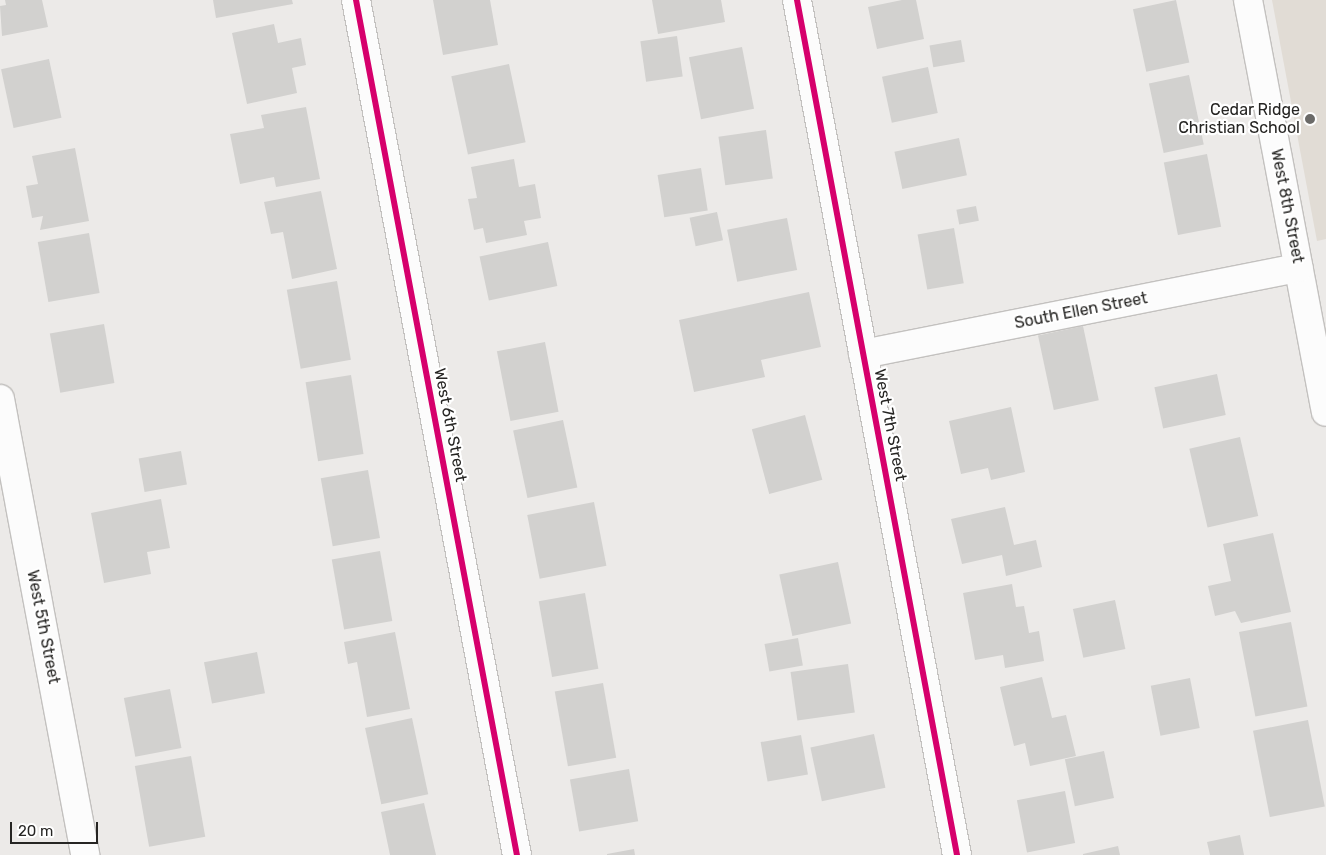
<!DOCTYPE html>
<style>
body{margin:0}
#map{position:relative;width:1326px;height:855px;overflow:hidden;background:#eceae8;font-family:Rubik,sans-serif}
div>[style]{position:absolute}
.built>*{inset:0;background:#e1dcd5}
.building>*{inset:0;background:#d2d1cf;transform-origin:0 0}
.roads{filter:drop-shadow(1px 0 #c3c1bf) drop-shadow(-1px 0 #c3c1bf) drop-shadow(0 1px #c3c1bf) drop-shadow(0 -1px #c3c1bf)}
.minor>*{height:28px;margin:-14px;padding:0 14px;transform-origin:14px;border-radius:14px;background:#fcfcfc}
.cycleway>*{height:6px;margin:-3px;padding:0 3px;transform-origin:3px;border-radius:3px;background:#d6006c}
.dots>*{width:14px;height:14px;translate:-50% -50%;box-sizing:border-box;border:2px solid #fff;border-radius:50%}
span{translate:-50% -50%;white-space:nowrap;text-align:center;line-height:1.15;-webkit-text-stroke:4.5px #fff;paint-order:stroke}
.poi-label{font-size:16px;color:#262523}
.right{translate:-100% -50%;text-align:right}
.street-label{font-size:16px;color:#262523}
.scale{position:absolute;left:10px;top:822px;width:88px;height:22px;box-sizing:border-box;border:2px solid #262523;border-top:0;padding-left:6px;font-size:15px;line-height:18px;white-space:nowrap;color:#262523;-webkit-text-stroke:4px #fff;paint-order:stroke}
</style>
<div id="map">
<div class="built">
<div style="clip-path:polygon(1272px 0,1326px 0,1326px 239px,1317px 241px)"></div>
</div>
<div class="building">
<div style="clip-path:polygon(5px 0,42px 0,48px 27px,2px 36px,0 6px,6px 5px)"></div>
<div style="clip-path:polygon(213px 0,292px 0,293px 4px,216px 18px)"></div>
<div style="clip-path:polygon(433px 0,490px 0,498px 45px,443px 55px)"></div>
<div style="clip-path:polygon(652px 0,721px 0,725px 22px,658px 34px)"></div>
<div style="clip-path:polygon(902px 0,916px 0,924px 39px,877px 49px,868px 7px)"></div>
<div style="left:1176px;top:0;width:64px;height:44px;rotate:78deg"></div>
<div style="clip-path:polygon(274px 24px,278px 43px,301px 38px,306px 65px,292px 68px,297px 93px,247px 104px,232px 33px)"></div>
<div style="left:677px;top:36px;width:41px;height:37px;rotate:82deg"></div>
<div style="left:961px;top:40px;width:22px;height:32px;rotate:80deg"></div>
<div style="left:742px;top:47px;width:63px;height:54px;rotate:79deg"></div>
<div style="left:49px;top:59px;width:60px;height:49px;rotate:78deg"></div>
<div style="left:509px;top:64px;width:80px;height:59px;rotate:78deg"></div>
<div style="left:928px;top:67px;width:47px;height:47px;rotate:78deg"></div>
<div style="left:1189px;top:75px;width:71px;height:41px;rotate:78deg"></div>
<div style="clip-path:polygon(306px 107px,320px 179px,276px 187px,274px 177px,240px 184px,230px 134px,264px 128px,261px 115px)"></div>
<div style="left:766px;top:130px;width:49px;height:48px;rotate:82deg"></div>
<div style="left:959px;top:138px;width:38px;height:66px;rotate:78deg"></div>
<div style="clip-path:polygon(75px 148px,89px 221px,40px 230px,43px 216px,32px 218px,26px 186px,38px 184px,32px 156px)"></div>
<div style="left:1207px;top:154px;width:74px;height:44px;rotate:79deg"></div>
<div style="clip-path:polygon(514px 159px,519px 187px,535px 184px,541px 218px,524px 221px,527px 235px,486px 243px,483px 228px,474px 230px,468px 199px,477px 198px,471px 167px)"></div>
<div style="left:701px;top:168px;width:43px;height:44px;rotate:81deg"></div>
<div style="clip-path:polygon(321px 191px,337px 269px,292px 279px,283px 232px,271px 234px,264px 202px)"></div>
<div style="left:976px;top:206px;width:15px;height:20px;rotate:79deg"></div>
<div style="left:717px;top:212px;width:29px;height:28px;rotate:78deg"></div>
<div style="left:787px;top:218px;width:53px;height:61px;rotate:79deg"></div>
<div style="left:954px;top:228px;width:56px;height:37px;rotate:80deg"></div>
<div style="left:89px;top:233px;width:61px;height:52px;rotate:80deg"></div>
<div style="left:548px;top:242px;width:45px;height:70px;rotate:78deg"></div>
<div style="left:337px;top:281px;width:80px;height:51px;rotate:80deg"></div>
<div style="clip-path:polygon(809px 292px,821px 347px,761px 360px,765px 377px,694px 392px,679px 320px)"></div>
<div style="left:104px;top:324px;width:60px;height:55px;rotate:80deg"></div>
<div style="left:1083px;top:326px;width:76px;height:46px;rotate:78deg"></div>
<div style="left:545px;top:342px;width:71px;height:49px;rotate:79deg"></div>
<div style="left:1217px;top:374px;width:42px;height:64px;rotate:78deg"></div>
<div style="left:351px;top:375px;width:80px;height:46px;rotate:81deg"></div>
<div style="clip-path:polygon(1011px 407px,1025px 472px,991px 480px,988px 468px,961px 474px,949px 421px)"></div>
<div style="left:805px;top:415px;width:67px;height:55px;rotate:75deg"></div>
<div style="left:563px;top:420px;width:69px;height:51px;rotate:78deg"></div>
<div style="left:1240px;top:437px;width:81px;height:52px;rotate:77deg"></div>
<div style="left:181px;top:451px;width:34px;height:43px;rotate:80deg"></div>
<div style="left:368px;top:470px;width:69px;height:48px;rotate:80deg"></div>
<div style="clip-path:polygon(161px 499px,170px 548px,147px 552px,151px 574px,104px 583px,91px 513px)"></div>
<div style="left:594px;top:502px;width:65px;height:68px;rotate:79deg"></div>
<div style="clip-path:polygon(1005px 507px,1014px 545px,1036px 540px,1042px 567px,1006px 576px,1002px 555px,962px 564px,951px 519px)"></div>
<div style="clip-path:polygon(1273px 533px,1291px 612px,1241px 623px,1235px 611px,1215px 616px,1208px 586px,1231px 581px,1223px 544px)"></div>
<div style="left:380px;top:551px;width:71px;height:49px;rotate:80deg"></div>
<div style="left:838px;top:562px;width:63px;height:60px;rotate:78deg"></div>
<div style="clip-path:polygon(1012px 584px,1016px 607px,1024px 606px,1029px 633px,1039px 631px,1044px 661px,1005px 668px,1003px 655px,975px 660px,963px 593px)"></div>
<div style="left:585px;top:593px;width:77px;height:47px;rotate:80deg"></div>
<div style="left:1115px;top:600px;width:50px;height:43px;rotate:78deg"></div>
<div style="left:1291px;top:622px;width:86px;height:53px;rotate:79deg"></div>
<div style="clip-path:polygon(395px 632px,410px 709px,367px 717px,357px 662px,348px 664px,344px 642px)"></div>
<div style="left:798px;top:638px;width:28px;height:34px;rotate:80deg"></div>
<div style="left:257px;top:652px;width:42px;height:54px;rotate:79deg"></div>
<div style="left:848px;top:664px;width:49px;height:58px;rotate:82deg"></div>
<div style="clip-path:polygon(1042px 677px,1052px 718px,1066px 715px,1076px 756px,1030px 766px,1025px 743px,1014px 746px,1000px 687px)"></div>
<div style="left:1190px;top:678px;width:51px;height:40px;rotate:79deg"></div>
<div style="left:603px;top:683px;width:76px;height:49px;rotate:80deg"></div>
<div style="left:170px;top:689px;width:60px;height:47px;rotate:79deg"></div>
<div style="left:412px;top:718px;width:78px;height:48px;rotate:78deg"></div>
<div style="left:1308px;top:720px;width:88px;height:56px;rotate:79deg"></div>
<div style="left:874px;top:734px;width:55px;height:65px;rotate:78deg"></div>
<div style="left:801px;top:735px;width:40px;height:41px;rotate:80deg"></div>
<div style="left:1104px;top:751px;width:48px;height:40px;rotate:78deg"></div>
<div style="left:191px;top:756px;width:82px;height:57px;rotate:80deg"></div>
<div style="left:629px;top:769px;width:53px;height:60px;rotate:80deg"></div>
<div style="left:1065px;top:791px;width:53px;height:49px;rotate:79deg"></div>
<div style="clip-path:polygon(424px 803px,436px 855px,390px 855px,381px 812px)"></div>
<div style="clip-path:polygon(1240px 835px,1244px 855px,1210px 855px,1207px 842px)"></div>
<div style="clip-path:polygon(1118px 846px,1120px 855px,1083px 855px,1083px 854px)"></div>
<div style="clip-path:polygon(634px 849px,635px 855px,607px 855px,607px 854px)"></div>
</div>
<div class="roads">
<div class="minor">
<div style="left:356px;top:0;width:870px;rotate:79.34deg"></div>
<div style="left:797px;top:0;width:870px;rotate:79.4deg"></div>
<div style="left:1248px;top:0;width:419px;rotate:79.3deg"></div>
<div style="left:863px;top:354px;width:444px;rotate:-11.2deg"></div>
<div style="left:0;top:399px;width:464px;rotate:79.4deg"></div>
</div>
</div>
<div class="cycleway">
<div style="left:356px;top:0;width:870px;rotate:79.34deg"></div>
<div style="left:797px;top:0;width:870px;rotate:79.4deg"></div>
</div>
<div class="dots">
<div style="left:1310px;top:119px;background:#6b6a68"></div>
</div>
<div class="poi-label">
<span class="right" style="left:1300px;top:119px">Cedar Ridge<br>Christian School</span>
</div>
<div class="street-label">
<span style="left:1287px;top:206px;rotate:79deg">West 8th Street</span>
<span style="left:1081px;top:311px;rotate:-11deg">South Ellen Street</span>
<span style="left:450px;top:425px;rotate:79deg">West 6th Street</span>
<span style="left:890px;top:425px;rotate:79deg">West 7th Street</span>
<span style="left:43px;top:627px;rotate:79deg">West 5th Street</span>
</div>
<div class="scale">20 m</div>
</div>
